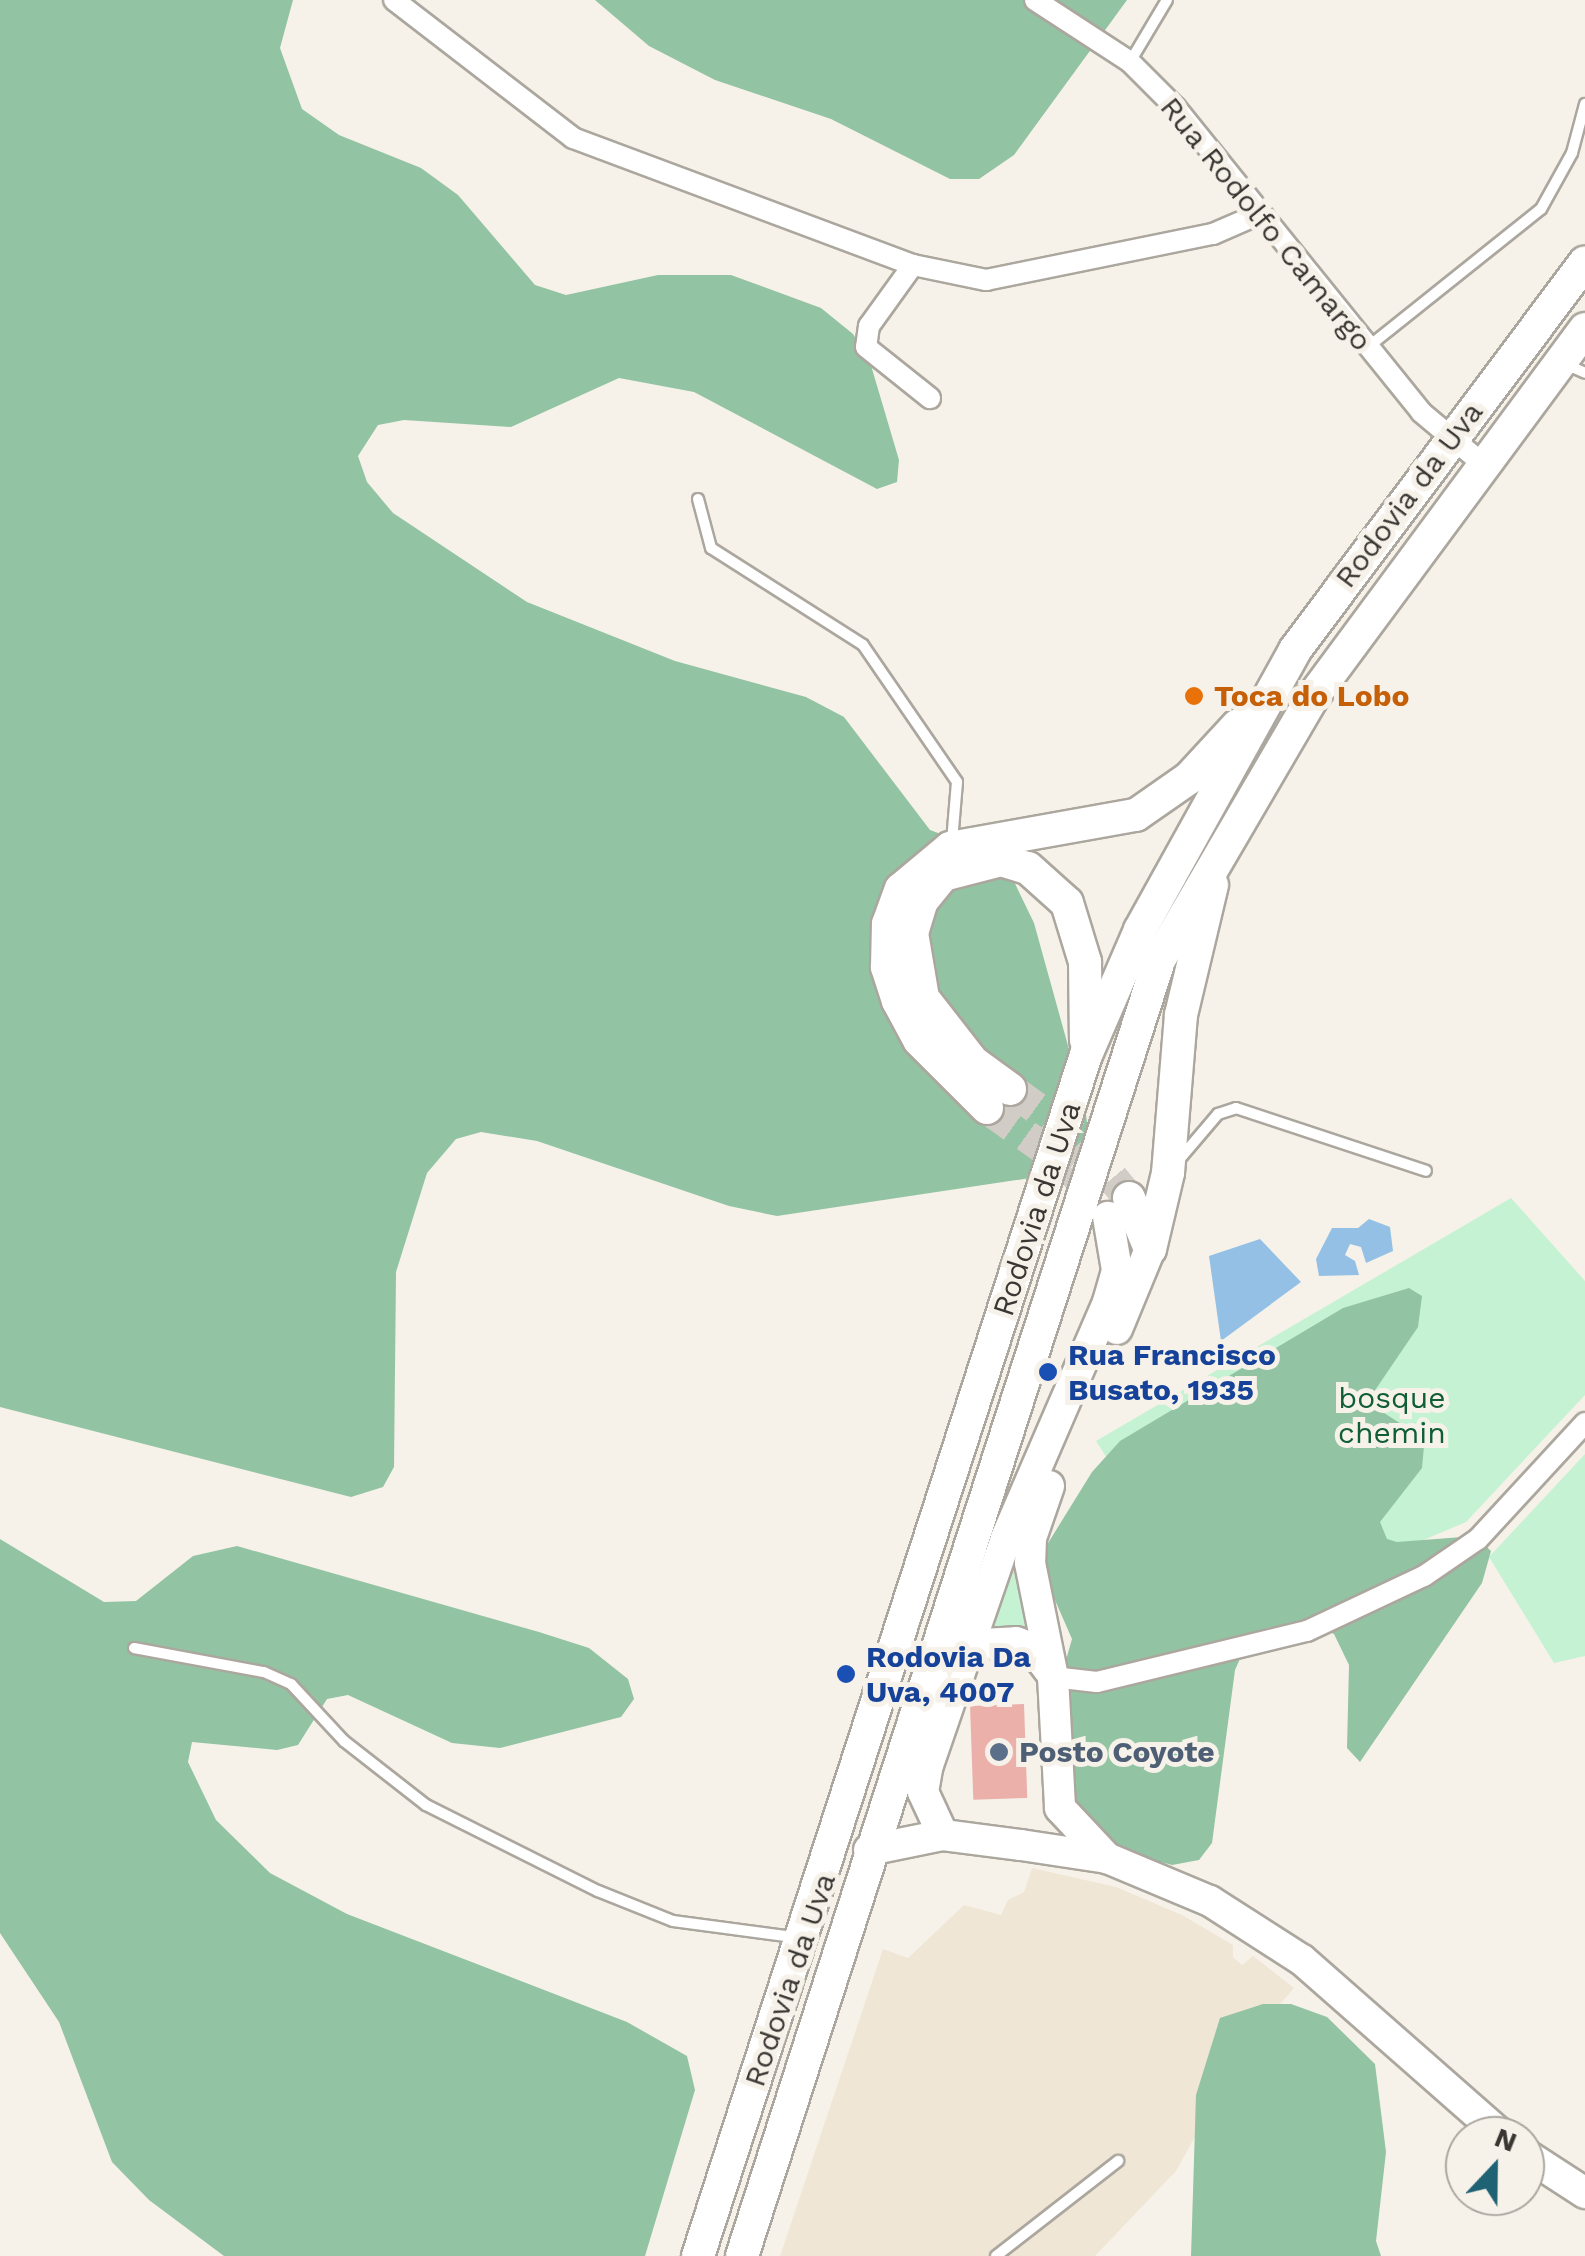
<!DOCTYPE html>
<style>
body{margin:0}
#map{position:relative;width:1585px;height:2256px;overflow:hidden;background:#f7f2e9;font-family:"Work Sans",sans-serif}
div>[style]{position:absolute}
.built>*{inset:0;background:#efe6d6}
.green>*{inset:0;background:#c4f2d2}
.forest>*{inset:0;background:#92c3a2}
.water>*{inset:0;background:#93c0e4}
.building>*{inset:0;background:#ebb0aa;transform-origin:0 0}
.primary-tunnel>*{height:32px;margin-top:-16px;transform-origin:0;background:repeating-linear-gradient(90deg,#d1ccc5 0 32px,transparent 0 48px)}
.roads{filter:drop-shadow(2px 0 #aca79e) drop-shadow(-2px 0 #aca79e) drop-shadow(0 2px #aca79e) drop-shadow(0 -2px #aca79e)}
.lane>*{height:10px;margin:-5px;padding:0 5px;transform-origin:5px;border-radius:5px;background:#fff}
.street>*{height:20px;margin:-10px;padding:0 10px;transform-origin:10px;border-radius:10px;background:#fff}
.secondary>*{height:30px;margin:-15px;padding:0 15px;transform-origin:15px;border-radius:15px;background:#fff}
.primary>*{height:32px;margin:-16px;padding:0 16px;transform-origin:16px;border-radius:16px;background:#fff}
.dots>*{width:28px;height:28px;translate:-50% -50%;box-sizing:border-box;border:5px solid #f7f2e9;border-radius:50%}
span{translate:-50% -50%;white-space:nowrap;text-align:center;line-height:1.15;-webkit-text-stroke:10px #f7f2e9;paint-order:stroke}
.street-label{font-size:30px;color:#393633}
.food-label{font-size:30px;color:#c56008;font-weight:700}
.left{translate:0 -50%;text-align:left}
.transit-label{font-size:30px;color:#164399;font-weight:700}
.park-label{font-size:30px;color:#0f5e35}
.service-label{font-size:30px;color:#4e5e75;font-weight:700}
.north{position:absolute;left:1445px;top:2116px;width:100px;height:100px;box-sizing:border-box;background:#f7f2e9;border:2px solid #aba7a0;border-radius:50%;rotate:22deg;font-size:28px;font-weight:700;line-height:40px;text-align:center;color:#393633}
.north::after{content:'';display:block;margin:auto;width:35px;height:45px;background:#1e6274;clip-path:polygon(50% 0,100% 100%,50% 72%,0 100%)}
</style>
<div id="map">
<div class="built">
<div style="clip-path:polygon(1032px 1868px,1116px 1887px,1182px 1915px,1233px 1945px,1233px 1957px,1242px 1965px,1253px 1956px,1294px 1988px,1247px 2043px,1176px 2171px,1095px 2256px,780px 2256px,883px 1949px,908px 1958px,964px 1905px,1001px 1915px,1008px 1900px,1024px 1892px)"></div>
</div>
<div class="green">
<div style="clip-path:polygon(1511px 1198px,1585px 1281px,1585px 1395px,1466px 1522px,1216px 1628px,1096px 1441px)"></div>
<div style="clip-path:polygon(1585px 1454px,1585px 1656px,1554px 1663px,1489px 1557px)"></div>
<div style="clip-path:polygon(1015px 1551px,1036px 1633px,984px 1628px)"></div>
</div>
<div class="forest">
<div style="clip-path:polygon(0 0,293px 0,280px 48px,302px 109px,339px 135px,421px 168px,458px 195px,535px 285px,566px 295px,658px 275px,731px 275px,821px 308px,853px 334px,870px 362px,899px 460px,897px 482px,877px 489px,694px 392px,619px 378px,511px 427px,404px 420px,378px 425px,358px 456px,367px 482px,393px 513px,527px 602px,675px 661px,806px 697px,844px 717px,930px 830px,987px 851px,1007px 867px,1034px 923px,1085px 1107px,1089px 1138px,1081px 1157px,1037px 1177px,777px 1216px,729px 1206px,537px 1141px,481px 1132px,456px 1139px,427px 1173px,396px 1272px,394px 1467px,383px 1487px,351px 1497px,0 1407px)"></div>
<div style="clip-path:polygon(595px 0,1127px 0,1014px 155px,979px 179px,950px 179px,831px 119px,715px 80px,649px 46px)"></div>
<div style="clip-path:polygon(1409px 1288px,1422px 1296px,1418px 1327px,1367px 1402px,1409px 1429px,1424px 1446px,1422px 1468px,1380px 1522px,1387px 1539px,1397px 1542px,1475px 1536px,1491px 1551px,1482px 1583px,1360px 1762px,1347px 1748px,1349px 1665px,1334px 1634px,1313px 1624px,1266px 1628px,1247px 1643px,1235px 1670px,1212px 1843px,1199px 1860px,1172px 1865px,1109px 1848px,1045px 1783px,1046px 1729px,1072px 1639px,1051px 1591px,1032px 1569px,1092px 1472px,1120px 1441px,1343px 1308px)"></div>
<div style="clip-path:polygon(0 1539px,104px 1602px,136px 1601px,193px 1556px,237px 1546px,539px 1632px,589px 1648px,628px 1679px,634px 1699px,621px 1717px,500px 1748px,452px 1743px,348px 1695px,327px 1699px,298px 1745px,277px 1750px,192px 1742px,188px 1762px,216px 1820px,270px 1873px,347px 1914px,627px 2022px,687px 2056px,695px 2090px,645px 2256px,224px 2256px,149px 2200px,112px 2162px,59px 2022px,0 1933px)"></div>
<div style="clip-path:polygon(1263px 2004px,1291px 2004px,1327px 2017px,1375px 2064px,1386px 2152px,1376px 2241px,1381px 2256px,1191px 2256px,1196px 2095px,1220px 2018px)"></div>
</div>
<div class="water">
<div style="clip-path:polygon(1369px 1219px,1390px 1227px,1393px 1251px,1366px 1263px,1361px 1247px,1350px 1244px,1345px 1255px,1355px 1261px,1359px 1275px,1319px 1276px,1316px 1259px,1332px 1228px,1358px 1228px)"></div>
<div style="clip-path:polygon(1260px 1239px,1301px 1282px,1221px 1341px,1209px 1256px)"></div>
</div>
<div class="building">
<div style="left:1024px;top:1704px;width:94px;height:54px;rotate:88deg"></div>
</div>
<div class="primary-tunnel">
<div style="left:1010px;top:1089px;width:89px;rotate:35.8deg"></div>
<div style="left:1082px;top:1141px;width:74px;rotate:50.5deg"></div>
<div style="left:987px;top:1108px;width:103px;rotate:35.5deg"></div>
<div style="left:1071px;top:1168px;width:61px;rotate:52.9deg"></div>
</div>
<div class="roads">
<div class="lane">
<div style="left:1130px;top:62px;width:72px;rotate:-59.2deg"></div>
<div style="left:1368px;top:347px;width:221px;rotate:-38.6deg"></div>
<div style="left:1541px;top:209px;width:64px;rotate:-61deg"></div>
<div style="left:1572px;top:153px;width:51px;rotate:-75.1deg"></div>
<div style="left:1563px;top:363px;width:24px;rotate:24deg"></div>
<div style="left:698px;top:499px;width:51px;rotate:75.1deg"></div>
<div style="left:711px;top:548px;width:180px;rotate:32.5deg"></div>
<div style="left:863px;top:645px;width:166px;rotate:55.5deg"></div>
<div style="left:957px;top:782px;width:60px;rotate:94.8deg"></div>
<div style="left:1178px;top:1161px;width:62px;rotate:-49.6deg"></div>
<div style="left:1218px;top:1114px;width:19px;rotate:-18deg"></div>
<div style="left:1236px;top:1108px;width:200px;rotate:18.3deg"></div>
<div style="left:134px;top:1648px;width:132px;rotate:10.5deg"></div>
<div style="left:264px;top:1672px;width:30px;rotate:24deg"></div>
<div style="left:291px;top:1684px;width:78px;rotate:47.1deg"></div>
<div style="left:344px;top:1741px;width:104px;rotate:38deg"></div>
<div style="left:426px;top:1805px;width:192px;rotate:26.6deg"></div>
<div style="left:598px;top:1891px;width:81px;rotate:21.8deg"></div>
<div style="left:673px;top:1921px;width:121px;rotate:7.6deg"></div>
<div style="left:996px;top:2256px;width:155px;rotate:-37.9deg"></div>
</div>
<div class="street">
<div style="left:394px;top:0;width:226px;rotate:37.6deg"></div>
<div style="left:573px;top:138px;width:363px;rotate:20.5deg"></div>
<div style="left:913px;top:265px;width:75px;rotate:11.6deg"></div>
<div style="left:986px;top:280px;width:232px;rotate:-11.5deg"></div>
<div style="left:1213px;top:234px;width:48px;rotate:-23.4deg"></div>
<div style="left:1035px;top:0;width:113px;rotate:33.1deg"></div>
<div style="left:1130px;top:62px;width:65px;rotate:45deg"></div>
<div style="left:1176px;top:108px;width:390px;rotate:51.1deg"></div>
<div style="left:1421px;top:412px;width:81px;rotate:40deg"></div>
<div style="left:913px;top:265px;width:75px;rotate:125.8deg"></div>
<div style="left:869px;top:326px;width:21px;rotate:98deg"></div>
<div style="left:866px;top:347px;width:82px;rotate:38.6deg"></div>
<div style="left:1053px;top:1677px;width:44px;rotate:6.5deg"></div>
<div style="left:1097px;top:1682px;width:216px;rotate:-13.7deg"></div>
<div style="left:1307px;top:1631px;width:129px;rotate:-25.2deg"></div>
<div style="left:1424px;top:1576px;width:65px;rotate:-34.4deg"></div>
<div style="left:1478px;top:1539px;width:158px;rotate:-47.3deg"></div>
</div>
<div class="secondary">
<div style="left:1117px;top:1329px;width:87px;rotate:-67.6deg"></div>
<div style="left:1049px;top:1486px;width:55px;rotate:109.1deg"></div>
<div style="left:1031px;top:1538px;width:25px;rotate:92deg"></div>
<div style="left:1030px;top:1563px;width:116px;rotate:78.6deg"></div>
<div style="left:1053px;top:1677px;width:131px;rotate:86.9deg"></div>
<div style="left:1060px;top:1808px;width:69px;rotate:46.8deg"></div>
<div style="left:967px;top:1654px;width:18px;rotate:-34deg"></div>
<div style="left:982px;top:1644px;width:34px;rotate:-3deg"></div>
<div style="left:1016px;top:1642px;width:18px;rotate:22deg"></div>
<div style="left:1033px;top:1649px;width:31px;rotate:53deg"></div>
<div style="left:943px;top:1835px;width:47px;rotate:-114.9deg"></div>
<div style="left:923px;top:1792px;width:27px;rotate:-80deg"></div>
<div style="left:928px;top:1765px;width:240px;rotate:-71deg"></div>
<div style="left:1006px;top:1538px;width:257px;rotate:-66.6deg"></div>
<div style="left:1108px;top:1302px;width:33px;rotate:-74deg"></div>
<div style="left:1117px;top:1270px;width:54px;rotate:-99.6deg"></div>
<div style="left:869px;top:1850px;width:76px;rotate:-11.5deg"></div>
<div style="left:943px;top:1835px;width:79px;rotate:7.3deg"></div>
<div style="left:1021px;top:1845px;width:87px;rotate:8.6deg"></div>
<div style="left:1107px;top:1858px;width:112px;rotate:22.7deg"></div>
<div style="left:1210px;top:1901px;width:109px;rotate:32.7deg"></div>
<div style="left:1302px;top:1960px;width:266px;rotate:41.3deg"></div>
<div style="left:1525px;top:2154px;width:72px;rotate:33deg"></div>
</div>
<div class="primary">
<div style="left:1010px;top:1089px;width:46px;rotate:-143.9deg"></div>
<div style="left:973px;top:1062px;width:81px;rotate:-128deg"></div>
<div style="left:923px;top:998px;width:66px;rotate:-99.6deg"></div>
<div style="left:912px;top:933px;width:34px;rotate:-73deg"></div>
<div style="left:922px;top:901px;width:33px;rotate:-51deg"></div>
<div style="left:943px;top:875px;width:60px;rotate:-14.5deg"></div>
<div style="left:1001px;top:860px;width:28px;rotate:17deg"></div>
<div style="left:1028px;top:868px;width:52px;rotate:41.9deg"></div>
<div style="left:1067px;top:903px;width:62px;rotate:73deg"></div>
<div style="left:1085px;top:962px;width:78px;rotate:89.3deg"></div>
<div style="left:987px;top:1108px;width:96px;rotate:-135deg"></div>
<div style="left:919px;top:1040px;width:44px;rotate:-118.3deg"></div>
<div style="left:898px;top:1001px;width:36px;rotate:-108deg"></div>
<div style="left:887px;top:967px;width:43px;rotate:-88.7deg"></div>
<div style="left:888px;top:924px;width:37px;rotate:-70deg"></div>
<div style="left:901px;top:889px;width:64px;rotate:-39.9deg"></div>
<div style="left:950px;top:848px;width:189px;rotate:-10.1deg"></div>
<div style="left:1136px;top:815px;width:65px;rotate:-34.9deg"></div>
<div style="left:1189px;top:778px;width:72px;rotate:-47.2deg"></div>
<div style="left:1129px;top:1198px;width:55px;rotate:67.6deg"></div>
<div style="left:1150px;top:1249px;width:78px;rotate:-76.7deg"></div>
<div style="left:1168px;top:1173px;width:159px;rotate:-85.3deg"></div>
<div style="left:1181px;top:1015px;width:134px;rotate:-76.6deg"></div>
<div style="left:698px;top:2256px;width:1262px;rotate:-72.1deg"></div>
<div style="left:1086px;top:1055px;width:136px;rotate:-66.6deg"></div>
<div style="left:1140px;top:930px;width:320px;rotate:-61deg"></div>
<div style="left:1295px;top:650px;width:484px;rotate:-53.2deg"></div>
<div style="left:742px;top:2256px;width:1361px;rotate:-72.16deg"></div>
<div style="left:1159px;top:960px;width:303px;rotate:-59.7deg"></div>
<div style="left:1312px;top:698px;width:459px;rotate:-53.5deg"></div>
</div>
</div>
<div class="dots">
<div style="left:1194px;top:696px;background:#e8710a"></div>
<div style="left:1048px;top:1372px;background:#1a4fb4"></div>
<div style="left:846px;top:1674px;background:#1a4fb4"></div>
<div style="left:999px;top:1752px;background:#5c6f8a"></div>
</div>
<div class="street-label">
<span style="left:1266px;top:224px;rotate:51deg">Rua Rodolfo Camargo</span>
<span style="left:1409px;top:495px;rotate:-53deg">Rodovia da Uva</span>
<span style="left:1037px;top:1209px;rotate:-72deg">Rodovia da Uva</span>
<span style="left:790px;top:1980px;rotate:-71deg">Rodovia da Uva</span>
</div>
<div class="food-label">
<span class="left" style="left:1214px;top:696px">Toca do Lobo</span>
</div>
<div class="transit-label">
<span class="left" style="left:1068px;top:1372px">Rua Francisco<br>Busato, 1935</span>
<span class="left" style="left:866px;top:1674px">Rodovia Da<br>Uva, 4007</span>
</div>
<div class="park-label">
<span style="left:1392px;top:1415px">bosque<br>chemin</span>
</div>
<div class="service-label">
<span class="left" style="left:1019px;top:1752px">Posto Coyote</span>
</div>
<div class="north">N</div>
</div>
